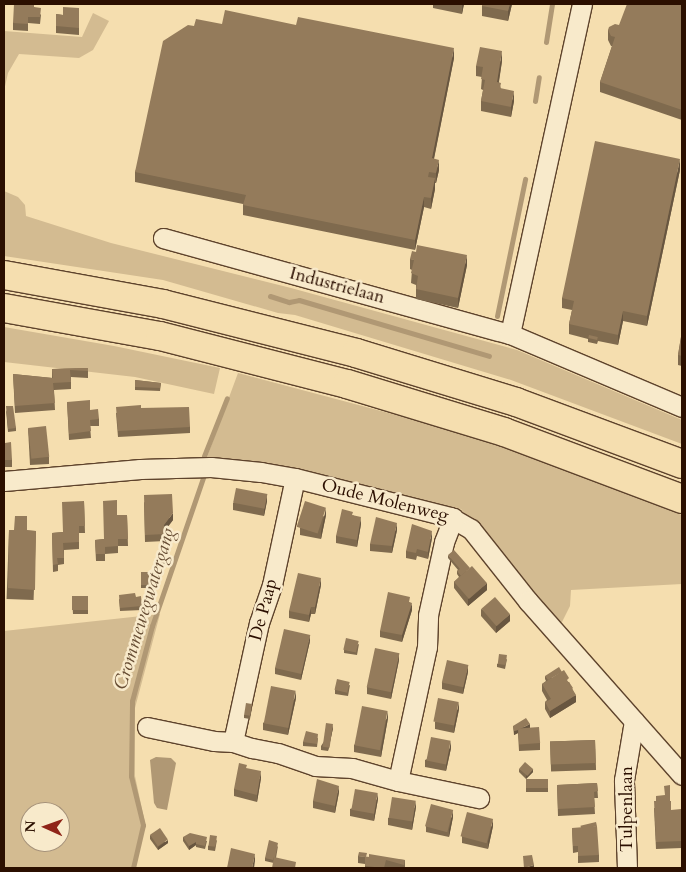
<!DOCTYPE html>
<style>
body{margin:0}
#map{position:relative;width:686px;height:872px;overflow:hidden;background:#f5deaf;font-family:Cardo,serif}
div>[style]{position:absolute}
.green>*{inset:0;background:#d3bb91}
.water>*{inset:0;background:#b09874}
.stream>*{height:5px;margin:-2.5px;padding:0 2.5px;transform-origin:2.5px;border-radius:2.5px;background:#b09874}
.roads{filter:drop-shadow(1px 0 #5e432c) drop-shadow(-1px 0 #5e432c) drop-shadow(0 1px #5e432c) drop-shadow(0 -1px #5e432c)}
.minor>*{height:19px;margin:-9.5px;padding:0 9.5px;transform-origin:9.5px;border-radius:9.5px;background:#f8eacb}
.highway>*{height:28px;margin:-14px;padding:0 14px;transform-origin:14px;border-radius:14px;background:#f5deaf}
.wall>*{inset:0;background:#7f6a4e;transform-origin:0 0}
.shaded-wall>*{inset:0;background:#685640}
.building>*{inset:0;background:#947b5b;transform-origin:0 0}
span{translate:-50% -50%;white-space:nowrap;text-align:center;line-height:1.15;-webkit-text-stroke:5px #f8eacb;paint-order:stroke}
.street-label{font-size:18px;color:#2b0f00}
.water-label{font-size:19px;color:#674d34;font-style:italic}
.frame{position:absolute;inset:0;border:5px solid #2b0f00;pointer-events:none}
.north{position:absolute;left:20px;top:802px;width:50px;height:50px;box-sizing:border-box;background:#f8eacb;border:1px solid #a6927a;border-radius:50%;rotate:272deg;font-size:14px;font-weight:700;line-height:20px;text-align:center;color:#2b0f00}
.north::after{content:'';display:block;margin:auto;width:18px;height:22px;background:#8f2418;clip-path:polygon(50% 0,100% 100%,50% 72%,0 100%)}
</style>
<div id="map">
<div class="green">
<div style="clip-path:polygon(93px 13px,109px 21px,93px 50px,79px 58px,19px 54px,8px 73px,4px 91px,4px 31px,82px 37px)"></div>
<div style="clip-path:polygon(4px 191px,18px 197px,25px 205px,26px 216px,111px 243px,291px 288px,517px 350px,682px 420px,682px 444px,511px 380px,295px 315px,278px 313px,163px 280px,4px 256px)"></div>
<div style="clip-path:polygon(4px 327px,114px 346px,220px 368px,214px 394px,135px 377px,4px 362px)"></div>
<div style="clip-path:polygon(238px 373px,415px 420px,512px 450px,682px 515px,682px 584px,571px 590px,570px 606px,562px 622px,556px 627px,461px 509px,261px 466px,207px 457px)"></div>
<div style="clip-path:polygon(evenodd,160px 614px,135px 708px,135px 776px,145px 823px,135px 868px,4px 868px,4px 631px,160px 614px,30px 812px,60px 812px,60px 842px,30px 842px,30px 812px)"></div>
</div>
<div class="water">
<div style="clip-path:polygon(156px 757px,171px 758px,176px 763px,167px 810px,157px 808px,154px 803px,150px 760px)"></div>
</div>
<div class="stream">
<div style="left:546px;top:42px;width:38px;rotate:-81deg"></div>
<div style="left:535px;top:101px;width:24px;rotate:-81deg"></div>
<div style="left:270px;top:296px;width:20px;rotate:18deg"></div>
<div style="left:289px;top:302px;width:10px;rotate:-11deg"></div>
<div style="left:299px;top:300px;width:198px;rotate:16.4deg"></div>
<div style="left:497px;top:316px;width:140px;rotate:-78.4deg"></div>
<div style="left:204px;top:456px;width:62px;rotate:-68.4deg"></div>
<div style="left:133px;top:868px;width:44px;rotate:-76.9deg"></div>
<div style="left:143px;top:825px;width:50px;rotate:-103.8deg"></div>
<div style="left:131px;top:776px;width:75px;rotate:-89.2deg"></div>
<div style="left:132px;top:701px;width:78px;rotate:-75.1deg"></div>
<div style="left:152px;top:626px;width:157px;rotate:-71deg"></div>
</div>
<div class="roads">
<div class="minor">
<div style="left:163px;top:238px;width:360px;rotate:15.5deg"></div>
<div style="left:510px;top:334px;width:187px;rotate:23deg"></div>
<div style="left:510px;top:334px;width:338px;rotate:-77.7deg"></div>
<div style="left:4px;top:481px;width:137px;rotate:-5deg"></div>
<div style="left:140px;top:469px;width:71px;rotate:-1.6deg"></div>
<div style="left:211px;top:467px;width:50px;rotate:5.7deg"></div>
<div style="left:261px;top:472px;width:35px;rotate:10deg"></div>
<div style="left:295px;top:478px;width:160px;rotate:14.1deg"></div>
<div style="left:450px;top:517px;width:24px;rotate:30deg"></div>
<div style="left:471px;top:529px;width:92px;rotate:51.6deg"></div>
<div style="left:528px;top:601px;width:232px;rotate:48.5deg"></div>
<div style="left:147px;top:727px;width:68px;rotate:11.8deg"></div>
<div style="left:214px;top:741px;width:19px;rotate:3deg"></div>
<div style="left:233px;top:742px;width:20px;rotate:18deg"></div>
<div style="left:252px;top:748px;width:26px;rotate:11deg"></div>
<div style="left:278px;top:753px;width:39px;rotate:19deg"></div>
<div style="left:315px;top:766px;width:37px;rotate:3deg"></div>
<div style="left:352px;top:768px;width:48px;rotate:15.8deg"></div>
<div style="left:398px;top:781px;width:83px;rotate:11.9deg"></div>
<div style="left:233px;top:742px;width:122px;rotate:-77.7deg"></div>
<div style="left:259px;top:623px;width:40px;rotate:-71.1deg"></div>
<div style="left:272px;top:585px;width:109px;rotate:-77.9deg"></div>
<div style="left:398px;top:781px;width:137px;rotate:-77.8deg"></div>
<div style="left:427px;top:647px;width:32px;rotate:-88deg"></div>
<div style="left:428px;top:615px;width:75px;rotate:-77.6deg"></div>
<div style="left:444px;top:542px;width:26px;rotate:-69deg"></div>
<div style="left:627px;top:868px;width:88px;rotate:-92deg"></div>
<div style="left:624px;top:780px;width:60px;rotate:-80.4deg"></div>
</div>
<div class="highway">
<div style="left:4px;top:275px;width:162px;rotate:10.3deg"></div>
<div style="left:163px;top:304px;width:199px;rotate:14.2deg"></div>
<div style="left:356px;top:353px;width:167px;rotate:17deg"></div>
<div style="left:516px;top:402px;width:177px;rotate:20.5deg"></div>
<div style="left:4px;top:308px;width:158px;rotate:10.2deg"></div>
<div style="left:160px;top:336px;width:193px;rotate:14.4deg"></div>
<div style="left:347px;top:384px;width:164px;rotate:17deg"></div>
<div style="left:504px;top:432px;width:190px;rotate:20.6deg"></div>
</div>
</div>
<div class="wall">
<div style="clip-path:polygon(433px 4px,464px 4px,462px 14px,433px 8px)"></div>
<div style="clip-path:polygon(512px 4px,508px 21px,482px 16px,482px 6px)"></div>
<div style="clip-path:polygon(682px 4px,682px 120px,600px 92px,600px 82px,612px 46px,611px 46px,608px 40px,608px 30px)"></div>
<div style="clip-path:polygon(34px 7px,41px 15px,40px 24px,28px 23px,28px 31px,13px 30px,13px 23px)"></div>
<div style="clip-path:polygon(79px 8px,79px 35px,56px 33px,56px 14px,63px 15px)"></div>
<div style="clip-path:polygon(222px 24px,454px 58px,434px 159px,439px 170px,436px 183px,435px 183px,435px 189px,431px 209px,424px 207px,415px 250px,243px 215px,243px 204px,135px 182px,135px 172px,194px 26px)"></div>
<div style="clip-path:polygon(502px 61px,499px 82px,501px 89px,514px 101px,511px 117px,481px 111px,481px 101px,483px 90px,481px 89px,482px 77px,476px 76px,476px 66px)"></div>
<div style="clip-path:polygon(680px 170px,647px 326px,623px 321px,618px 345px,598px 341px,597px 344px,588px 342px,588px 339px,569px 334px,569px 324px,572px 310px,562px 308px,562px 298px)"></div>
<div style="clip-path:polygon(410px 259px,467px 265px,458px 308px,416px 299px,416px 285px,411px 283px,412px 270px,410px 269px)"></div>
<div style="clip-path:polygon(682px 331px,682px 366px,678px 365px,678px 355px)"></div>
<div style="clip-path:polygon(88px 368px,88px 378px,71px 377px,71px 389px,54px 390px,55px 410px,15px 413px,13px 374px,52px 378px,52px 369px)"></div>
<div style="clip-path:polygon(135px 380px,161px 383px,160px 391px,135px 390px)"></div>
<div style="clip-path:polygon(67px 402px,90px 410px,99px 419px,99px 426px,90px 426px,91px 438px,69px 440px)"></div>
<div style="clip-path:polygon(141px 408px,190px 427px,190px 433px,118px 437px,116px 413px)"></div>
<div style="clip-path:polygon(6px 410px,16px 428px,16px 431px,8px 432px)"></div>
<div style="clip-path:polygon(4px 417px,5px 443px,12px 460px,12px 467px,4px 467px)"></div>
<div style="clip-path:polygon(28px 428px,49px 457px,49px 464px,30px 465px)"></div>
<div style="clip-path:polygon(84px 501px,85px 533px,79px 533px,79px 549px,64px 550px,64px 564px,58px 565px,58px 571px,53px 572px,52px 533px,63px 532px)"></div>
<div style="clip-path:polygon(267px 501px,264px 516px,233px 510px,233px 503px)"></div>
<div style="clip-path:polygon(144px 502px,173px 520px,165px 531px,165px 541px,145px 542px)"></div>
<div style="clip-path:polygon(117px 515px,127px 515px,128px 546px,118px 546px,118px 553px,105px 554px,105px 561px,96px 561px,95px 540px,104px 539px)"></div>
<div style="clip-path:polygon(326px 515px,321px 539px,300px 535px,300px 528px)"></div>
<div style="clip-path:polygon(353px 515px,361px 524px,357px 547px,336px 543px,336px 536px)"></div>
<div style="left:9px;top:530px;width:27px;height:69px;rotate:2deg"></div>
<div style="clip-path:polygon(397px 530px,392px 553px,370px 551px,370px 544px)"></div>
<div style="clip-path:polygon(432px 538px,428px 559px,417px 556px,416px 560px,406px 558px,406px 551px)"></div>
<div style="clip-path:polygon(170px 551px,162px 573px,156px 571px,156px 568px)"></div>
<div style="clip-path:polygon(448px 555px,487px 590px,468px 606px,454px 588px,454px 582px,459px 577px,457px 574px,457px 571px,458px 570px,448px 558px)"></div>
<div style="left:141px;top:572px;width:8px;height:16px"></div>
<div style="clip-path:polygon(321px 585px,315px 614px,311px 614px,309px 622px,289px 618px,289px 611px)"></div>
<div style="clip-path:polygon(88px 596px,88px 614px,73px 614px,72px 598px)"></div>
<div style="clip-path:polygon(119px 599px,142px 606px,142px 610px,120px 611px)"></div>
<div style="clip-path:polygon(410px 602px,412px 610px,402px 642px,380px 637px,380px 631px)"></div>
<div style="clip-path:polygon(481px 609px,510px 621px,496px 633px,481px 616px)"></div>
<div style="clip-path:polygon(310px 641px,301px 680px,275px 674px,275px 668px)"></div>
<div style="clip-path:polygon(359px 644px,357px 655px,344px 653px,344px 650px)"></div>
<div style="clip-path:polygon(507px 659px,505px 669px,497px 667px,497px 664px)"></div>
<div style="clip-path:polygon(399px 660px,391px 699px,367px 694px,367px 687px)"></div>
<div style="clip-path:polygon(468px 672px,463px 694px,442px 689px,442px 682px)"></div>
<div style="clip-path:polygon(545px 676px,569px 682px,573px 691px,576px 702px,550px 718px,545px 709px,545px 702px,547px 700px,542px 691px,542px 684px,546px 681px,545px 679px)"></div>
<div style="clip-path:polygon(350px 685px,348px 696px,335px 694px,335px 690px)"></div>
<div style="clip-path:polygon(296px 698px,288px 735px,263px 730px,263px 723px)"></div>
<div style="clip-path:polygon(252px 708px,250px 719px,244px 718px,244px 715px)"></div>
<div style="clip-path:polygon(459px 709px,454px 733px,435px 729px,435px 722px)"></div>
<div style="clip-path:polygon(388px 718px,381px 757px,354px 752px,354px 745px)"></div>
<div style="clip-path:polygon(513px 726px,530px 728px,540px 743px,540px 750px,519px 751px,518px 733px,514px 735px)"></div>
<div style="clip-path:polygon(333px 728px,328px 751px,321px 750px,321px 746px)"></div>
<div style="clip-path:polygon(318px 738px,317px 747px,303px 746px,303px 742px)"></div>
<div style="left:595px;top:740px;width:30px;height:45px;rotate:88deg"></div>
<div style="clip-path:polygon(451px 748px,446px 771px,425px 767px,425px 760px)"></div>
<div style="clip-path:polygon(519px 769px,533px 772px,526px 779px,519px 772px)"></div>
<div style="clip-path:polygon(261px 778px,257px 802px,234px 796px,234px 789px)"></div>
<div style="left:548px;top:779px;width:13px;height:22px;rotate:90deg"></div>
<div style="clip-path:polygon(597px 783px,598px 798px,594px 798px,595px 814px,558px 816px,557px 785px)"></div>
<div style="clip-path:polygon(339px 792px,335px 813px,313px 808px,313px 801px)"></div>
<div style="clip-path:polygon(378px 799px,374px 821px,350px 816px,350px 809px)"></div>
<div style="clip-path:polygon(416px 807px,412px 830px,388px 825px,388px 818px)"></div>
<div style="clip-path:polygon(654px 808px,671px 810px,682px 825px,682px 848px,656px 849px)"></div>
<div style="clip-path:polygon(453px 817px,449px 837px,426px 832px,426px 826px)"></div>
<div style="clip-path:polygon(493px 826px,488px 849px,462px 843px,462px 836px)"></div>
<div style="clip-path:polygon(572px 828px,599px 855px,599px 862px,578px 863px,578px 852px,573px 853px)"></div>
<div style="clip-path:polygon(150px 835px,168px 843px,158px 850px,150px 839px)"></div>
<div style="clip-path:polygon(183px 837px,207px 841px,205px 849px,196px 847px,196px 845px,189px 850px,183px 841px)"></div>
<div style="clip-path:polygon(217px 840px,215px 851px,208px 850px,208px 846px)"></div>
<div style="clip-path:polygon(278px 846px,276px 858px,296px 868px,265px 861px,265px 858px)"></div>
<div style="clip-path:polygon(358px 856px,405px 860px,405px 868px,390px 868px,386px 867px,385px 868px,365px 868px,365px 864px,358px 863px)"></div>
</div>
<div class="shaded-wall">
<div style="clip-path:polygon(462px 4px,464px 4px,462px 14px)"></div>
<div style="clip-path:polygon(510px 4px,512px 4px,508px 21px,508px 11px)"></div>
<div style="clip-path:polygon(454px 48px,454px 58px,432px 168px,432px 158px)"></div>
<div style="clip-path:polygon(502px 51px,502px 61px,497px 92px,497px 82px)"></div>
<div style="clip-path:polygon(514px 91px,514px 101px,511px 117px,511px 107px)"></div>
<div style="clip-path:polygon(680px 159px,680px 170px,647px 326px,647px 316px)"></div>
<div style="clip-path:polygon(439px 160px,439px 170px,436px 183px,436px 173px)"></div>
<div style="clip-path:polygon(435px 178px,435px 189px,431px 209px,431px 198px)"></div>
<div style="clip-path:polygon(424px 197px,424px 207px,415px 250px,415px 240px)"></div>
<div style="clip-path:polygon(467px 255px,467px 265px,458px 308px,458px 298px)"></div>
<div style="clip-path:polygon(623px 311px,623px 321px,618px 345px,618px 335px)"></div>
<div style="clip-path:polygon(267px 494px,267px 501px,264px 516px,264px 509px)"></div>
<div style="clip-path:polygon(326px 508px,326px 515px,321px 539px,321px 532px)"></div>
<div style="clip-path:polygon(173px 513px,173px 520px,164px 531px,164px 525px)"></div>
<div style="clip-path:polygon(361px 517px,361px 524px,357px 547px,357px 540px)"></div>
<div style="clip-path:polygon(397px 523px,397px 530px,392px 553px,392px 546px)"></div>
<div style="clip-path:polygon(432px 531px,432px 538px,428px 559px,428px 552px)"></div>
<div style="clip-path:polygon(170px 547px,170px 551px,162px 573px,162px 569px)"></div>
<div style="clip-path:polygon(321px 578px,321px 585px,315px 614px,315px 607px)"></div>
<div style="clip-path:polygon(487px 583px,487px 590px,468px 606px,468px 599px)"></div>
<div style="clip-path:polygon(412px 603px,412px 610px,402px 642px,402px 635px)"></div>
<div style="clip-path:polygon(311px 607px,311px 614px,309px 622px,309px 615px)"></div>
<div style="clip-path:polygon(510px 614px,510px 621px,496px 633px,496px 626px)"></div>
<div style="clip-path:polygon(310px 635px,310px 641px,301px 680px,301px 673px)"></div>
<div style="clip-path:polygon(399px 653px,399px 660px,391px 699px,391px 692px)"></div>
<div style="clip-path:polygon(468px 665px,468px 672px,463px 694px,463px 687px)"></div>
<div style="clip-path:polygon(296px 691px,296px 698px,288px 735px,288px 729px)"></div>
<div style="clip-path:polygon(576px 695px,576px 702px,550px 718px,550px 711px)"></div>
<div style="clip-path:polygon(459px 702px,459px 709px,454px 733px,454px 726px)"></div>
<div style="clip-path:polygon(388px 711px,388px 718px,381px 757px,381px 750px)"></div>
<div style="clip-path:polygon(333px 724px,333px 728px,328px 751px,328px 748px)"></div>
<div style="clip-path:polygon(530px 724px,530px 728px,518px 730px)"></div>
<div style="clip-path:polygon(518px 730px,518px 733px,514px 735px,514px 731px)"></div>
<div style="clip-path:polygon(451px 741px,451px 748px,446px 771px,446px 765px)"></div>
<div style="clip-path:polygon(533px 769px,533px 772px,526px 779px,526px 776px)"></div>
<div style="clip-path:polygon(261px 771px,261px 778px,257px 802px,257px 795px)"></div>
<div style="clip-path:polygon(339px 786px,339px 792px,335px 813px,335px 806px)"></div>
<div style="clip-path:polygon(378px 793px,378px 799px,374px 821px,374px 815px)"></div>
<div style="clip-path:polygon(416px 801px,416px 807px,412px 830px,412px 823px)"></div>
<div style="clip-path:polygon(453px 810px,453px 817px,449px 837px,449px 830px)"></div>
<div style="clip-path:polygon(493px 819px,493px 826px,488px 849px,488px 842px)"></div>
<div style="clip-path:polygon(168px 840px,168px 843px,158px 850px,158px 847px)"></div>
<div style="clip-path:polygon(196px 842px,196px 845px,189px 850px,189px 846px)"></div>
<div style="clip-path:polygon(255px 854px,255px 861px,254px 868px,252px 868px)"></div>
<div style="clip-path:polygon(534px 865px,534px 868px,524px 868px)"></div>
</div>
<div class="building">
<div style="clip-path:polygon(14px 4px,34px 4px,34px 7px,41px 8px,40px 17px,28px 17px,28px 24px,13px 23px)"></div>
<div style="clip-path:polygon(482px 4px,510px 4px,508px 11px,482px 6px)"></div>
<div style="clip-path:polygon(627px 4px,682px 4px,682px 110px,600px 82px,615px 37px,611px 36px,608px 30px,609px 27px,615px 24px,619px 25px)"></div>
<div style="clip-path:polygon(63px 7px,79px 8px,79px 28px,56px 26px,56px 14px,63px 15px)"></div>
<div style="clip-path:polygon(225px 10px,296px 25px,298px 17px,454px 48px,432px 158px,439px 160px,436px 173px,429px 172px,428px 177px,435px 178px,431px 198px,424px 197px,415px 240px,243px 205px,246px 195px,135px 172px,163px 41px,188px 25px,194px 26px,196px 19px,222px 24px)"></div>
<div style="clip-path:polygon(480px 47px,502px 51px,497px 82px,501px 83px,500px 88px,514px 91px,511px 107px,481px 101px,485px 80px,481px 79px,483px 67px,476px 66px)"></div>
<div style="clip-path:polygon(595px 141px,680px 159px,647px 316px,623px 311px,618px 335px,569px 324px,574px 301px,562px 298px)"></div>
<div style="clip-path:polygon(417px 245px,467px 255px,458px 298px,416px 289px,418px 276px,411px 273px,414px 260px,410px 259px,412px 251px,416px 252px)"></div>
<div style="clip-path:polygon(682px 331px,682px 356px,678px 355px)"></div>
<div style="left:589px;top:335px;width:9px;height:3px;rotate:13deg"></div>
<div style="clip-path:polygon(88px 368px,88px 371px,70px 370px,71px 382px,53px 383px,55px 403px,15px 406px,13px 374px,53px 378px,52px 369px)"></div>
<div style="clip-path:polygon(135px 380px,161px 383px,160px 388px,135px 387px)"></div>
<div style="clip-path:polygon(90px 400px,90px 410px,98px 409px,99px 419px,90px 420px,91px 431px,69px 434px,67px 402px)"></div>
<div style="clip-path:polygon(141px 405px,141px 408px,189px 407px,190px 427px,118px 431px,116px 407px)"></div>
<div style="clip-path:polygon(6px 406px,13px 406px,16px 428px,8px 429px)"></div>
<div style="clip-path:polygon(4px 417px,5px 443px,11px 442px,12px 460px,4px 460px)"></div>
<div style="left:46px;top:426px;width:31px;height:18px;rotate:84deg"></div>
<div style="left:236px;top:488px;width:32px;height:15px;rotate:11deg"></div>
<div style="clip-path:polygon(172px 494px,173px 513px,164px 525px,165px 534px,145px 535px,144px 495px)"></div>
<div style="clip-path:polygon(117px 500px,117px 515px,127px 515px,128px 539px,118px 539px,118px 546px,105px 547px,105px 554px,96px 554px,95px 540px,104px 539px,103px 501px)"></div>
<div style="clip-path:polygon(84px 501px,85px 526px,79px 526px,79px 542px,63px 543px,64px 558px,57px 558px,58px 564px,53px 565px,52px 533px,63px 532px,62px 502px)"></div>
<div style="left:305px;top:501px;width:22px;height:27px;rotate:18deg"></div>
<div style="clip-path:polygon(342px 509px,353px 512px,352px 515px,361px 517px,357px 540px,336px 536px)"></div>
<div style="clip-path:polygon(15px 516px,27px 516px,27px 530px,36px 531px,35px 590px,8px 588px,9px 530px,14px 530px)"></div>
<div style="clip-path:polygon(376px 517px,397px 523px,392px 546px,370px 544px)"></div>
<div style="clip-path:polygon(412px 524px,432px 531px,428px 552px,417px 549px,416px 553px,406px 551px)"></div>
<div style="left:164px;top:545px;width:6px;height:24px;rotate:18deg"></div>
<div style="clip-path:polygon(454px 550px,470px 568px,461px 576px,457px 571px,460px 569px,448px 555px)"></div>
<div style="left:472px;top:566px;width:23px;height:24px;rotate:49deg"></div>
<div style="left:141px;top:572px;width:8px;height:13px"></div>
<div style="clip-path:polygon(298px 573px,321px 578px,315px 607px,311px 607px,309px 615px,289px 611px)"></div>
<div style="clip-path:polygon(388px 592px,410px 597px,409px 602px,412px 603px,402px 635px,380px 631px)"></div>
<div style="clip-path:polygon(135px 593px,136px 597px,141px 596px,142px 606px,120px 608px,119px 595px)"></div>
<div style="left:88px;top:596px;width:14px;height:16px;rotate:90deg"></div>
<div style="left:495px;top:597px;width:23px;height:18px;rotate:49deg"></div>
<div style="left:284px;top:629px;width:27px;height:40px;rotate:13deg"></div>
<div style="left:346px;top:638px;width:13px;height:12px;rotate:13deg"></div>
<div style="left:375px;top:648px;width:25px;height:40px;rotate:12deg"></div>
<div style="left:499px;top:654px;width:8px;height:10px;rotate:7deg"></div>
<div style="left:447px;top:660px;width:22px;height:23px;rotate:13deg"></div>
<div style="clip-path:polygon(559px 667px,562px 672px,548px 680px,545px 676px)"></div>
<div style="clip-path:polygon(564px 670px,569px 678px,567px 680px,576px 695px,550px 711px,545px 702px,551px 699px,542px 684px)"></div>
<div style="left:337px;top:679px;width:13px;height:11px;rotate:13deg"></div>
<div style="clip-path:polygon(568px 682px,569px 682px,573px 688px,572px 689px)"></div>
<div style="left:271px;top:686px;width:25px;height:38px;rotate:11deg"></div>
<div style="left:438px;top:698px;width:21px;height:24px;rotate:11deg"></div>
<div style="left:246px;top:703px;width:6px;height:12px;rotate:9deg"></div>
<div style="left:362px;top:706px;width:26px;height:40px;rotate:11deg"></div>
<div style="clip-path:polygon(526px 718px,530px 724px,520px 729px,518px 729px,518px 730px,514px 731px,513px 726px)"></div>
<div style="left:326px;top:723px;width:7px;height:24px;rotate:8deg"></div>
<div style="left:539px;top:727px;width:16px;height:21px;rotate:86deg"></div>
<div style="clip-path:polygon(306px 731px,318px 734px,317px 744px,303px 742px)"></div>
<div style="left:431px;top:737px;width:20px;height:24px;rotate:11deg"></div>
<div style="left:595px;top:740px;width:23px;height:45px;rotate:88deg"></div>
<div style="left:525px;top:762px;width:11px;height:9px;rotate:41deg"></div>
<div style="clip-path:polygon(239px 763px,247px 765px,246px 768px,261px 771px,257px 795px,234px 789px)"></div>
<div style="clip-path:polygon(317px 779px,339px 786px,335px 806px,313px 801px)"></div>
<div style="left:548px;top:779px;width:9px;height:22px;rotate:90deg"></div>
<div style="clip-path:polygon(597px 783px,598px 791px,594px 792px,595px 807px,558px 809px,557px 785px)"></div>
<div style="clip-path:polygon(670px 785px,670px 801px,656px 801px,656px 796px,665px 795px,664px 786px)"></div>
<div style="left:355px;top:789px;width:23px;height:21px;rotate:10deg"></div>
<div style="left:392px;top:797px;width:24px;height:21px;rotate:9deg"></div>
<div style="clip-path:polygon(654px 801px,671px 801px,671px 810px,681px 809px,682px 825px,682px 841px,656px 842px)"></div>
<div style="left:431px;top:804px;width:23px;height:23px;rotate:15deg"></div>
<div style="left:467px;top:812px;width:27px;height:25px;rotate:15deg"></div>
<div style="left:596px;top:822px;width:4px;height:16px;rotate:76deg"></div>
<div style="clip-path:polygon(597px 826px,599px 855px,578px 856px,578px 846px,573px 846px,572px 828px)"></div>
<div style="left:160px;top:828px;width:14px;height:12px;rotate:56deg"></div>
<div style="clip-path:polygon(190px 833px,207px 837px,205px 846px,196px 844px,196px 842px,189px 846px,183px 837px)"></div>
<div style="left:210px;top:835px;width:7px;height:11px;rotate:8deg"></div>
<div style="clip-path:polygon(269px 840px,278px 843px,275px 858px,274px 857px,273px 860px,265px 858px)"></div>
<div style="clip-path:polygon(231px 848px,255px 854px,252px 868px,227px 868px)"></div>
<div style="clip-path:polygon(359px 852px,367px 853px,366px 857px,369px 857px,369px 854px,405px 860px,404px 865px,386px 860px,384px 868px,365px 866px,365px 857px,358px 856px)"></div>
<div style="clip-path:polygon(532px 855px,534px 865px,524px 868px,523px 856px)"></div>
<div style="clip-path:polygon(274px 857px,296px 862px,295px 868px,272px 868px)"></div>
</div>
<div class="street-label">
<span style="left:337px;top:286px;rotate:15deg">Industrielaan</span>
<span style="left:385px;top:501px;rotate:14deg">Oude Molenweg</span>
<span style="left:264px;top:610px;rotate:-75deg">De Paap</span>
<span style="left:627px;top:809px;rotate:-90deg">Tulpenlaan</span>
</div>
<div class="water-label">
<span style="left:145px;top:609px;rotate:-73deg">Crommewegwatergang</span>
</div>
<div class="frame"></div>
<div class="north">N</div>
</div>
